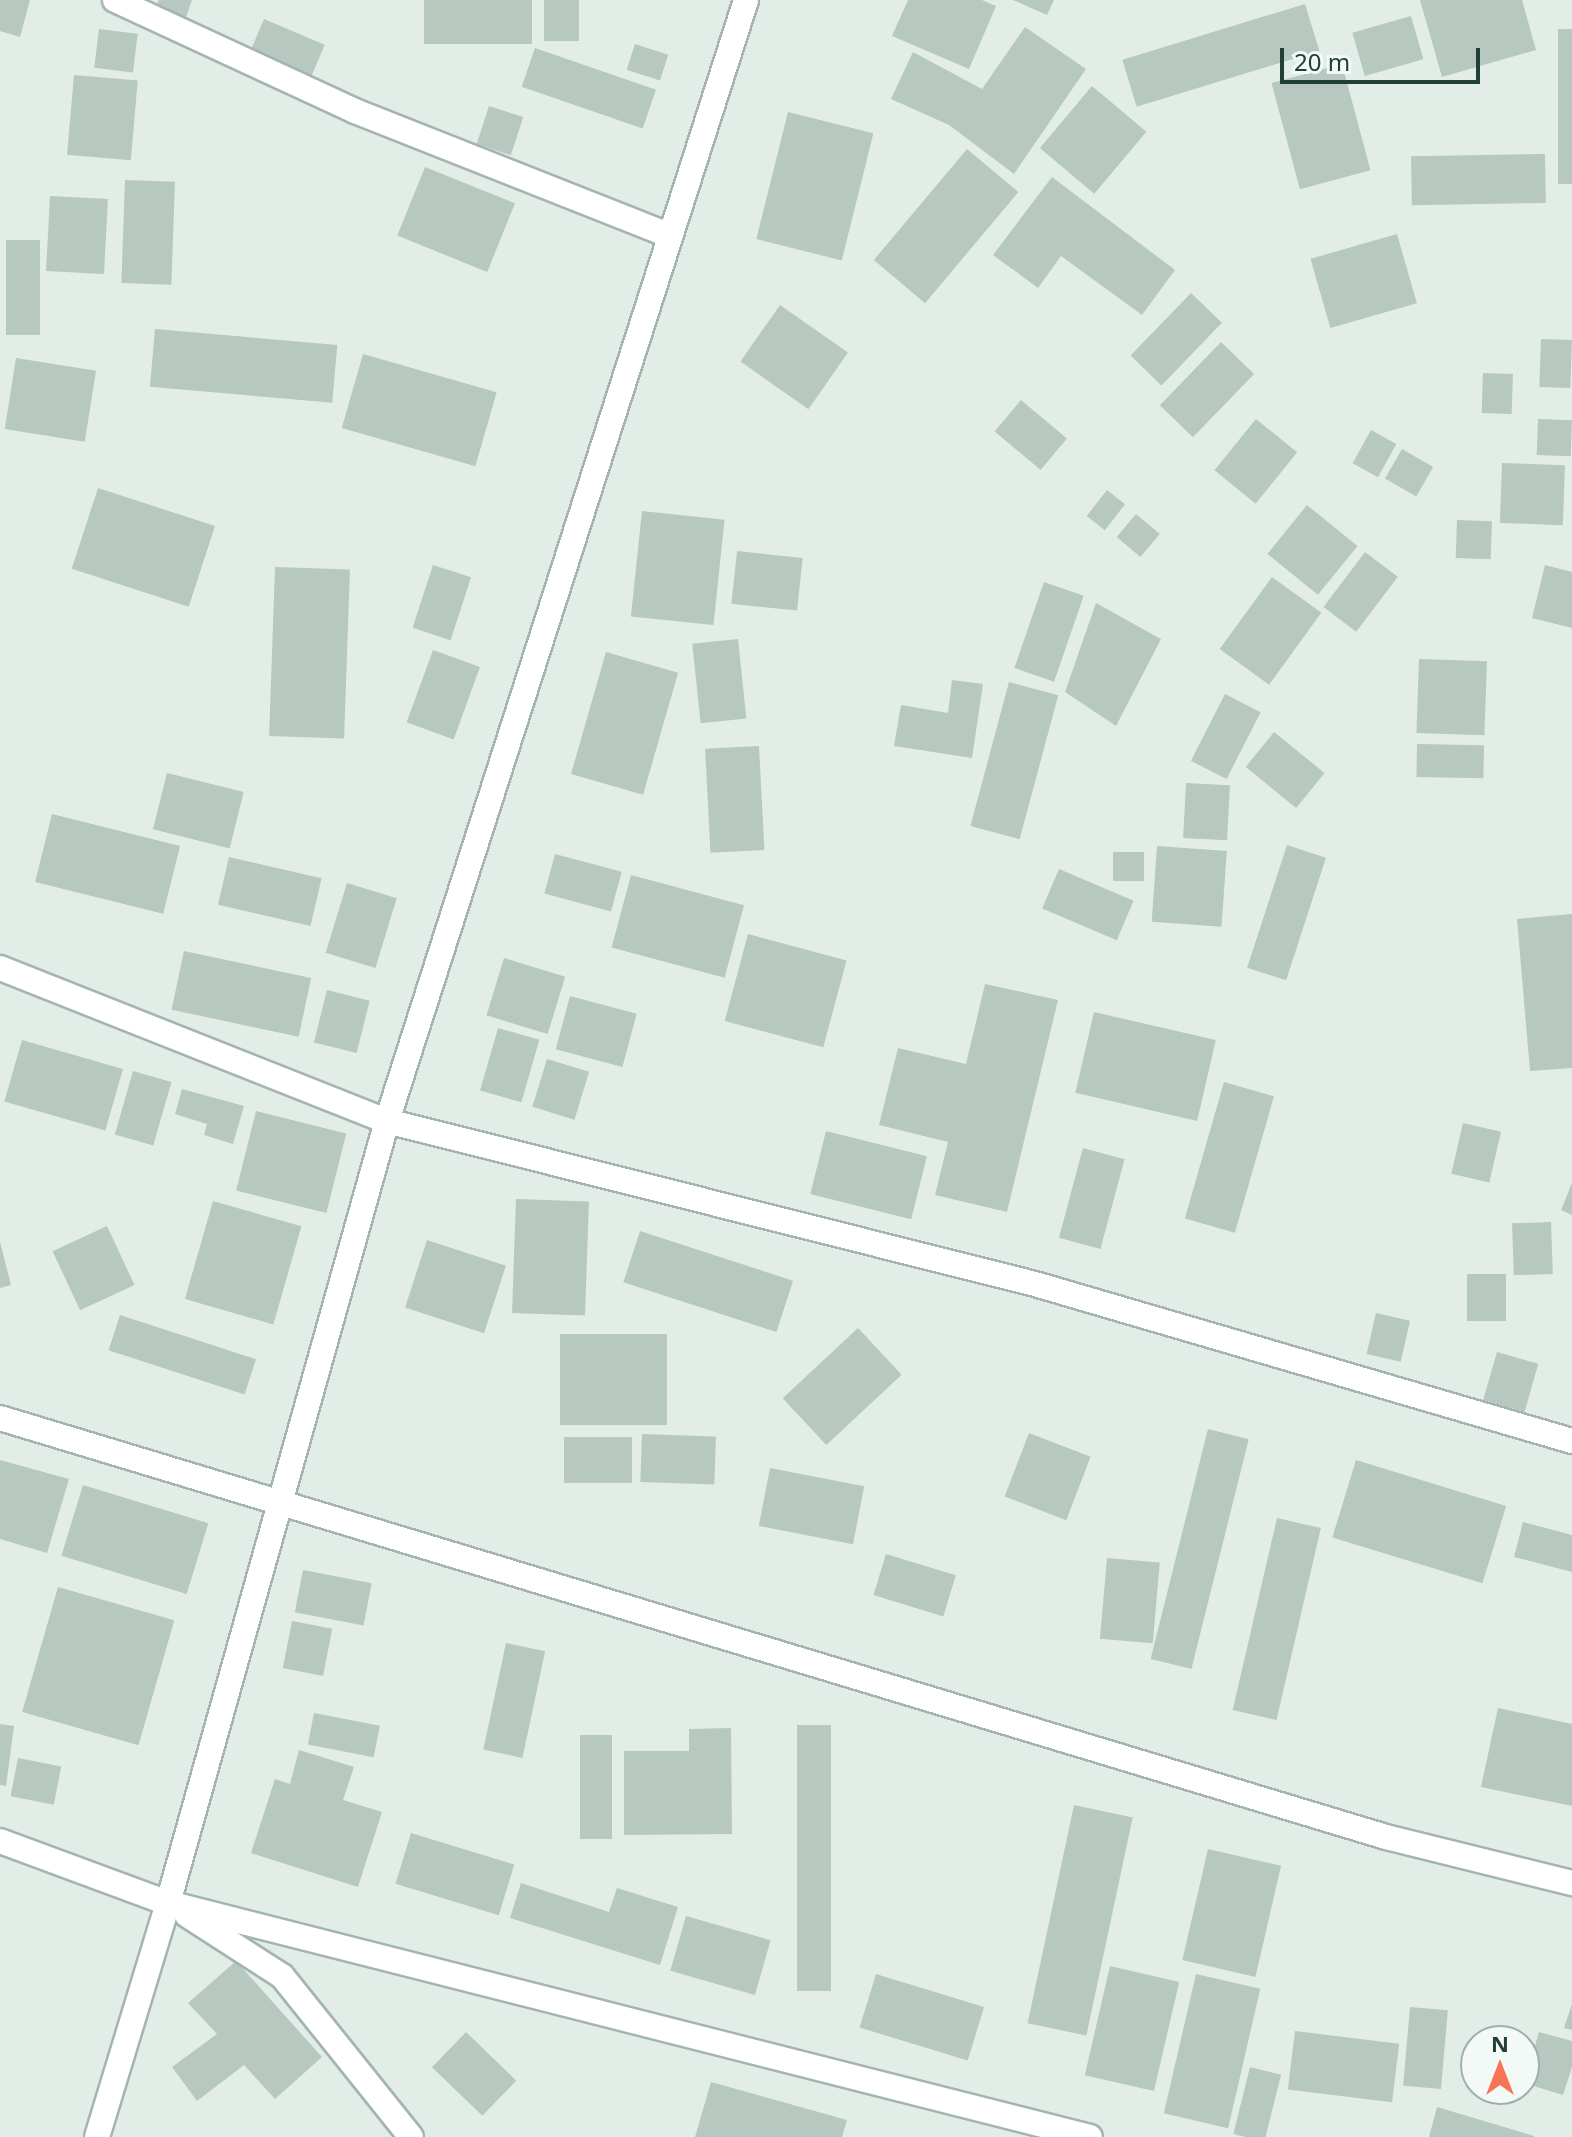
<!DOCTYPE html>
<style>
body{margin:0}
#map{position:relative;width:1572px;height:2137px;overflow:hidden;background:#e2ede8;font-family:"Noto Sans",sans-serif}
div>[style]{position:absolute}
.building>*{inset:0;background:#b7c8c0;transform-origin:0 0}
.roads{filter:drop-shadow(2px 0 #a4b5af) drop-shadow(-2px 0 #a4b5af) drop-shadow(0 2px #a4b5af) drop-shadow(0 -2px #a4b5af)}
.minor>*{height:24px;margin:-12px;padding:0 12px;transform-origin:12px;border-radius:12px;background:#fff}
span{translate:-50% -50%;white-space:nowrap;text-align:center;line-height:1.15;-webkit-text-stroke:6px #f3f9f6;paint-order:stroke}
.north{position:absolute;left:1460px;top:2025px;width:80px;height:80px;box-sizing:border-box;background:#f3f9f6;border:2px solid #9fafa9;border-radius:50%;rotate:0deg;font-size:22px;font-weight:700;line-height:32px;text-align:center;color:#213f35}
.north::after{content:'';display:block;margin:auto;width:28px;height:36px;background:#f97455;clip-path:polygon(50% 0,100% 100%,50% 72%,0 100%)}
.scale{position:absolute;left:1280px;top:48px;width:200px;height:36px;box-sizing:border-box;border:4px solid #213f35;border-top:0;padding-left:10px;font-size:24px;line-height:28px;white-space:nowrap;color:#213f35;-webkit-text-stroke:6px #f3f9f6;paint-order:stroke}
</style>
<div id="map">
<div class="building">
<div style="clip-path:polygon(0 0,30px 0,20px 37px,0 31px)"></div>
<div style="clip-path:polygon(159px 0,192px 0,185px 20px,155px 8px)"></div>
<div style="left:424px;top:0;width:108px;height:44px"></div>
<div style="left:544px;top:0;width:35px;height:41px"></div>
<div style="clip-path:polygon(908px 0,982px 0,996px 6px,969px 69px,892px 36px)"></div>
<div style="clip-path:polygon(1013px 0,1054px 0,1047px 15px)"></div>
<div style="clip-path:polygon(1420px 0,1522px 0,1536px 50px,1442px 77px)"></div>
<div style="left:1305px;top:4px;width:49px;height:191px;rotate:73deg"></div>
<div style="left:1411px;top:16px;width:45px;height:61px;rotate:74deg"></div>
<div style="left:264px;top:19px;width:66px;height:34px;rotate:23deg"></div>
<div style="clip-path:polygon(1025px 27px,1086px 69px,1014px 174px,949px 125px,891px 99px,913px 52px,982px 89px)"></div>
<div style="left:99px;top:29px;width:39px;height:39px;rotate:7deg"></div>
<div style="left:1558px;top:29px;width:14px;height:155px"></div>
<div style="left:635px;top:44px;width:35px;height:27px;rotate:18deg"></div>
<div style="left:535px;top:48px;width:128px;height:41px;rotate:19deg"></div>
<div style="left:1342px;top:64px;width:110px;height:73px;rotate:75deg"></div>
<div style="left:74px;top:75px;width:64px;height:80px;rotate:5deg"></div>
<div style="left:1092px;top:86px;width:71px;height:81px;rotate:40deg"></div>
<div style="left:489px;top:106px;width:36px;height:40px;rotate:18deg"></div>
<div style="left:788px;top:112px;width:88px;height:131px;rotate:14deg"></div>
<div style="left:967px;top:149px;width:67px;height:145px;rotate:40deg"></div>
<div style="left:1545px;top:154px;width:49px;height:134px;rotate:89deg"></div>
<div style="left:425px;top:167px;width:97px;height:74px;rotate:22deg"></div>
<div style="clip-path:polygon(1052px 177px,1175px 270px,1142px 315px,1061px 256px,1038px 288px,993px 255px)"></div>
<div style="left:125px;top:180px;width:50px;height:103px;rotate:2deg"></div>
<div style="left:50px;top:196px;width:58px;height:75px;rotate:3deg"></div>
<div style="left:1397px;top:234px;width:72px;height:90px;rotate:74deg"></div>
<div style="left:6px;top:240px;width:34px;height:95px"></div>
<div style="left:1191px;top:293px;width:43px;height:87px;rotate:44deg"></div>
<div style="left:780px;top:305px;width:83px;height:69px;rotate:35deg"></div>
<div style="left:155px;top:329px;width:183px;height:58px;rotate:5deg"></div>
<div style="left:1541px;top:339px;width:31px;height:48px;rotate:2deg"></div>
<div style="left:1221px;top:342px;width:46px;height:88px;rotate:44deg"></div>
<div style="left:363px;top:354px;width:139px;height:77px;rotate:16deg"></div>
<div style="left:16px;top:358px;width:81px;height:72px;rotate:9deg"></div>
<div style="left:1483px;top:373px;width:30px;height:40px;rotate:2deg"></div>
<div style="left:1021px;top:400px;width:60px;height:41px;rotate:40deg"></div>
<div style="left:1256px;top:419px;width:53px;height:66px;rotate:39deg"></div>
<div style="left:1538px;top:419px;width:34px;height:36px;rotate:2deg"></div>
<div style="left:1371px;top:430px;width:29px;height:38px;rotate:29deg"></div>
<div style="left:1402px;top:449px;width:36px;height:34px;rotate:30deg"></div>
<div style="left:1502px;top:463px;width:63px;height:60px;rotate:2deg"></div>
<div style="left:98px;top:488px;width:123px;height:85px;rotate:18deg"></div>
<div style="left:1107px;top:490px;width:23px;height:33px;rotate:38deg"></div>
<div style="left:1307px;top:505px;width:65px;height:63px;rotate:39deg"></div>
<div style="left:642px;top:511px;width:83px;height:106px;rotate:6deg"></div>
<div style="left:1136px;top:514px;width:31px;height:30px;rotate:40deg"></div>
<div style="left:1457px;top:520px;width:35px;height:38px;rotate:2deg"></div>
<div style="left:737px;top:551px;width:66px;height:53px;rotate:6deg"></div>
<div style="left:1365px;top:552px;width:41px;height:69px;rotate:37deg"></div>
<div style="left:433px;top:565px;width:40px;height:66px;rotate:18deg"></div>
<div style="clip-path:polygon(1545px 565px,1572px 572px,1572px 628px,1532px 618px)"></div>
<div style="left:275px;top:567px;width:75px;height:169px;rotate:2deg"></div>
<div style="left:1272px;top:577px;width:61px;height:89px;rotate:36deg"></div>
<div style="left:1044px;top:582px;width:42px;height:91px;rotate:19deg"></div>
<div style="clip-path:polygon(1096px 603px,1161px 639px,1116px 726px,1065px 692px)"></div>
<div style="left:738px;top:639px;width:80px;height:46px;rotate:84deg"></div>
<div style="left:433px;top:650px;width:50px;height:77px;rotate:20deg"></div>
<div style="left:606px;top:652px;width:75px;height:127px;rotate:16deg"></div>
<div style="left:1419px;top:659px;width:68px;height:74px;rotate:2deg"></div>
<div style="clip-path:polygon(952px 680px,983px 684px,972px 758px,894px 746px,901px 705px,948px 713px)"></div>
<div style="left:1009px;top:682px;width:51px;height:149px;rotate:15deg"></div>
<div style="left:1225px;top:694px;width:40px;height:75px;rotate:27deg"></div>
<div style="left:1274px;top:732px;width:65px;height:45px;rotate:39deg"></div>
<div style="left:1417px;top:744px;width:67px;height:33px;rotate:1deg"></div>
<div style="left:759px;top:746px;width:104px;height:54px;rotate:87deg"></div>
<div style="left:167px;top:773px;width:79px;height:58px;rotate:14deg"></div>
<div style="left:1186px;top:783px;width:44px;height:55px;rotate:3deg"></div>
<div style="left:52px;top:814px;width:132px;height:70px;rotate:14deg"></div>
<div style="left:1287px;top:845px;width:41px;height:129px;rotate:18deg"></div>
<div style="left:1157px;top:846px;width:70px;height:76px;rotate:4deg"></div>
<div style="left:1113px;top:852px;width:31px;height:29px"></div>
<div style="left:555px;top:854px;width:69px;height:41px;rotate:15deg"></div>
<div style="left:229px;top:857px;width:95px;height:49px;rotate:13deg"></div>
<div style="left:1059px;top:869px;width:81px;height:43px;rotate:23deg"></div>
<div style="left:631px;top:875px;width:117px;height:75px;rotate:15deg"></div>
<div style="left:347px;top:883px;width:52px;height:73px;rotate:17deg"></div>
<div style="clip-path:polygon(1572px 914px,1572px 1068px,1530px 1071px,1517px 919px)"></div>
<div style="left:748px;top:934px;width:102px;height:90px;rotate:15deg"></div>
<div style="left:184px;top:951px;width:130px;height:60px;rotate:12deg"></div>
<div style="left:504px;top:958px;width:64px;height:60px;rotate:17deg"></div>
<div style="clip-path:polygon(985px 984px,1058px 1000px,1007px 1212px,935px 1195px,948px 1142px,879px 1125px,898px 1048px,966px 1064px)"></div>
<div style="left:327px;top:990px;width:44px;height:54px;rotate:14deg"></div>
<div style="left:570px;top:996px;width:69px;height:55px;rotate:15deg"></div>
<div style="left:1094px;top:1012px;width:125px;height:83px;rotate:13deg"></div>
<div style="left:498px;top:1028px;width:43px;height:65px;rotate:16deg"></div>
<div style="left:22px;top:1040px;width:105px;height:64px;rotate:16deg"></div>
<div style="left:547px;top:1059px;width:44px;height:50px;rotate:17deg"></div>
<div style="left:133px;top:1071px;width:40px;height:66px;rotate:16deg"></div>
<div style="left:1224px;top:1082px;width:52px;height:142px;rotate:16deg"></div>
<div style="clip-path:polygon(182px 1089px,244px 1106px,233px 1144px,204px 1135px,207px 1124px,175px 1114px)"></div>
<div style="left:256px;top:1111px;width:93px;height:82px;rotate:14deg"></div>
<div style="left:1463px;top:1123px;width:39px;height:52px;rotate:13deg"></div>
<div style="left:826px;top:1131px;width:104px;height:65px;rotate:14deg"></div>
<div style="left:1083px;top:1148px;width:43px;height:93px;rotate:15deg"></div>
<div style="clip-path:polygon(1572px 1183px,1572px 1215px,1561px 1210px)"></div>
<div style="left:516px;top:1199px;width:73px;height:114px;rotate:2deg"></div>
<div style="left:213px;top:1201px;width:92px;height:102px;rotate:16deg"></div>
<div style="left:1551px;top:1222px;width:52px;height:39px;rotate:88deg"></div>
<div style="left:107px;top:1226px;width:65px;height:60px;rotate:65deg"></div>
<div style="left:640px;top:1231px;width:161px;height:54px;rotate:18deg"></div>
<div style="left:427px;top:1240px;width:83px;height:71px;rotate:18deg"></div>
<div style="clip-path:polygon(0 1242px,11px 1285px,0 1288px)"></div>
<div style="left:1506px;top:1274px;width:47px;height:39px;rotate:90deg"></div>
<div style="left:1376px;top:1313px;width:35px;height:42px;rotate:13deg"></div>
<div style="left:120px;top:1315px;width:143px;height:37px;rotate:18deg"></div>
<div style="left:858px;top:1328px;width:64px;height:103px;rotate:47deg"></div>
<div style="left:560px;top:1334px;width:107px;height:91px"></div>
<div style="left:1497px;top:1352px;width:43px;height:50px;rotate:16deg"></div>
<div style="left:1208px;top:1429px;width:42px;height:237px;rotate:14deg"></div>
<div style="left:1029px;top:1433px;width:66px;height:68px;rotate:21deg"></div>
<div style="left:642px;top:1434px;width:74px;height:48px;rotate:2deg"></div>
<div style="left:564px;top:1437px;width:68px;height:46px"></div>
<div style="clip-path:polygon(0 1460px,69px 1479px,47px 1553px,0 1539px)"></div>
<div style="left:1356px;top:1460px;width:157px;height:81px;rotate:17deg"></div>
<div style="left:770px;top:1468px;width:96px;height:59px;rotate:11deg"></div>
<div style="left:83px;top:1485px;width:131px;height:74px;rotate:17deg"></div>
<div style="left:1277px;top:1518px;width:45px;height:197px;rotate:13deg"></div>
<div style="clip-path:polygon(1523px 1522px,1572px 1535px,1572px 1572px,1514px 1557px)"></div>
<div style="left:886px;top:1554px;width:73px;height:43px;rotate:17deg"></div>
<div style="left:1107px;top:1558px;width:53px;height:81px;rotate:5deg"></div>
<div style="left:303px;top:1570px;width:70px;height:43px;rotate:11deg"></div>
<div style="left:58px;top:1587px;width:121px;height:130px;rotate:16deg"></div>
<div style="left:292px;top:1621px;width:41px;height:48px;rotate:11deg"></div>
<div style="left:506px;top:1643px;width:40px;height:109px;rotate:12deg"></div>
<div style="clip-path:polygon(1498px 1708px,1572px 1724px,1572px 1806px,1481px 1787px)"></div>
<div style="left:314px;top:1713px;width:67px;height:32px;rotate:11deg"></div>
<div style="clip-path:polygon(0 1724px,14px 1726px,6px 1786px,0 1785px)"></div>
<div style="left:797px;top:1725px;width:34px;height:266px"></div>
<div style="clip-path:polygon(731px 1728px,732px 1834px,624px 1835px,624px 1751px,689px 1751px,689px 1729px)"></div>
<div style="left:580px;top:1735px;width:32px;height:104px"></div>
<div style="clip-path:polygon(299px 1750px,354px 1767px,343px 1800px,382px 1812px,358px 1887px,251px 1853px,275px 1779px,290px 1784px)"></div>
<div style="left:18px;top:1758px;width:44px;height:39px;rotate:11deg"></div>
<div style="left:1074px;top:1805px;width:60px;height:223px;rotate:12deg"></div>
<div style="left:411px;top:1833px;width:108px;height:53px;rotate:17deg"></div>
<div style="left:1208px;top:1849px;width:75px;height:114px;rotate:13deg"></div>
<div style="clip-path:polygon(521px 1883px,609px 1912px,617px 1888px,678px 1907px,660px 1965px,510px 1918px)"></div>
<div style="left:686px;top:1916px;width:88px;height:57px;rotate:16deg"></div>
<div style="clip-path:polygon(236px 1961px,322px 2057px,275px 2099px,244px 2065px,197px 2101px,172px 2067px,217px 2034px,188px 2003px)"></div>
<div style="left:1110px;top:1966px;width:71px;height:112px;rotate:13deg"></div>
<div style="left:876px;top:1974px;width:113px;height:56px;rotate:17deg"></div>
<div style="left:1196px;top:1974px;width:66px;height:143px;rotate:13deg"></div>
<div style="clip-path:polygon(1572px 2004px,1572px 2030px,1564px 2028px)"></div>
<div style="left:1410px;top:2007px;width:38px;height:79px;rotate:5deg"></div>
<div style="left:1295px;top:2031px;width:105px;height:59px;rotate:7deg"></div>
<div style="left:466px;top:2032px;width:70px;height:49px;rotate:44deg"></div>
<div style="clip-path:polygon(1539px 2032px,1572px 2041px,1572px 2067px,1563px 2095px,1524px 2083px)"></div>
<div style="left:1250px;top:2067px;width:32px;height:69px;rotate:14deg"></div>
<div style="clip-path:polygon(711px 2082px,847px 2120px,842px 2137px,695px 2137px)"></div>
<div style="clip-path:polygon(1437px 2107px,1534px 2136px,1534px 2137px,1429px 2137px)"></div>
</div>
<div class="roads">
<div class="minor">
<div style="left:115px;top:0;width:264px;rotate:24.8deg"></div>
<div style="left:355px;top:111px;width:339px;rotate:21.6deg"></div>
<div style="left:0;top:968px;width:416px;rotate:21.6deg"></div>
<div style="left:387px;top:1121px;width:668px;rotate:14.12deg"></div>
<div style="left:1035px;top:1284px;width:559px;rotate:16.3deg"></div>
<div style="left:0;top:1418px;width:1448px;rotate:16.82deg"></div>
<div style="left:1386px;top:1837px;width:192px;rotate:13.9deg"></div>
<div style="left:0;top:1841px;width:179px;rotate:20.3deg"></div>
<div style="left:168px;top:1903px;width:951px;rotate:14.24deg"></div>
<div style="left:187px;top:1915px;width:113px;rotate:32.7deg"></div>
<div style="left:282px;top:1976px;width:206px;rotate:51.3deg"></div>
<div style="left:97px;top:2137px;width:245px;rotate:-73.1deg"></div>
<div style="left:168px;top:1903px;width:812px;rotate:-74.36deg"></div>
<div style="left:387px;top:1121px;width:1177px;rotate:-72.24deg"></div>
</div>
</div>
<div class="north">N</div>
<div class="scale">20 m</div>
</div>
